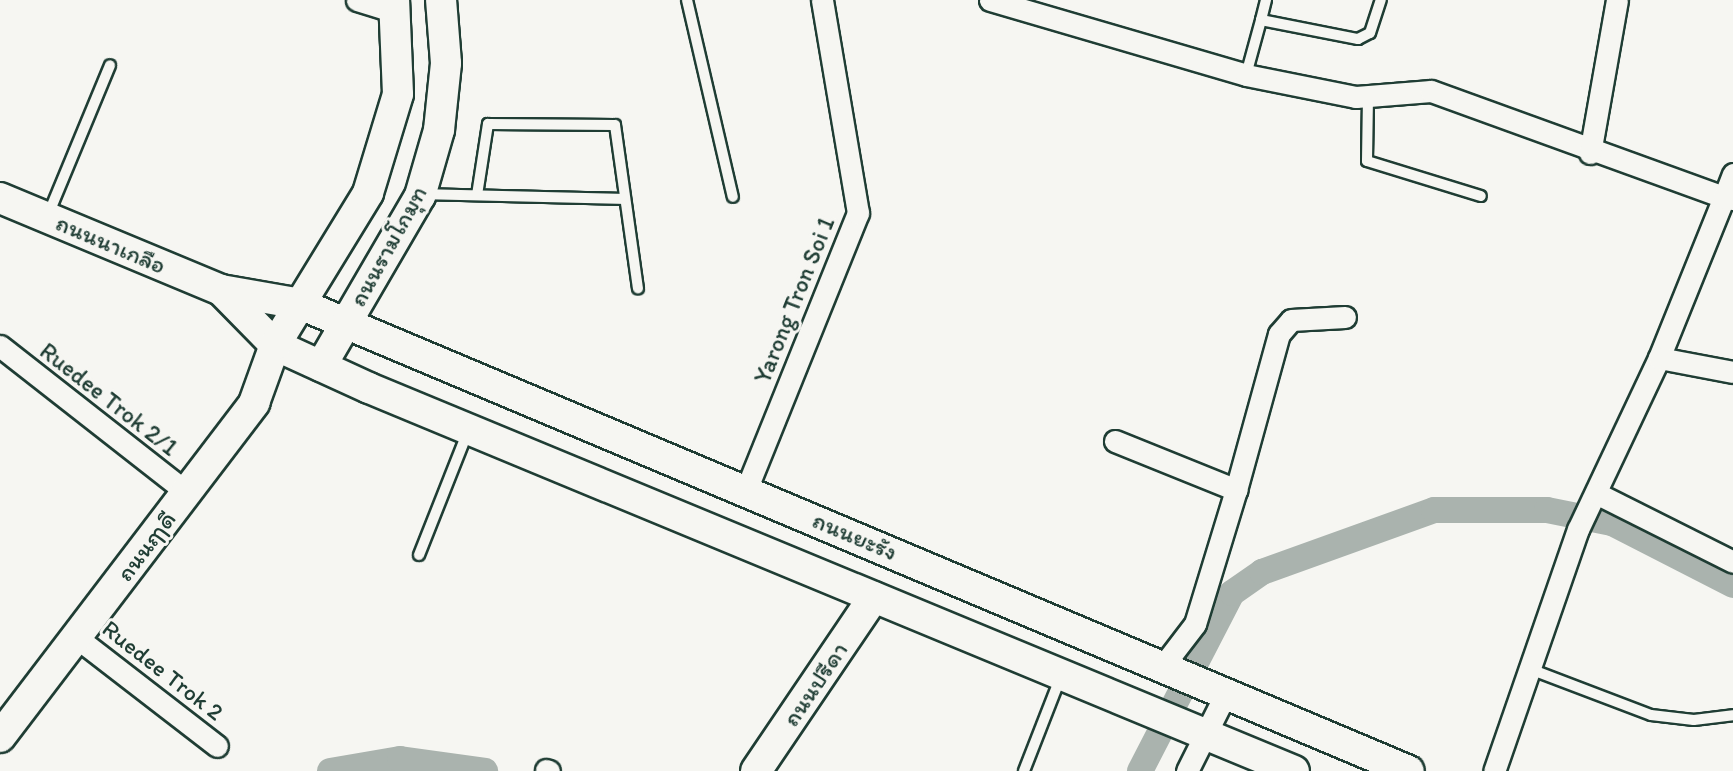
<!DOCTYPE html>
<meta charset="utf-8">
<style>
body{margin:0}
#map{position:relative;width:1733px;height:771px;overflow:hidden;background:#f6f6f2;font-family:Itim,"Playpen Sans Thai",sans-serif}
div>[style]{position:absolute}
.canal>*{height:26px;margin:-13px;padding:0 13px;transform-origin:13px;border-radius:13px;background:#aab3ae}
.roads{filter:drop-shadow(2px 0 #1f3d34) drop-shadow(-2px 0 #1f3d34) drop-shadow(0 2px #1f3d34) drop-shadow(0 -2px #1f3d34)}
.lane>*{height:10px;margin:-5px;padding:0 5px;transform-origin:5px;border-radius:5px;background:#f6f6f2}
.street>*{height:21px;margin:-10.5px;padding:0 10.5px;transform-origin:10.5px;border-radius:10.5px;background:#f6f6f2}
.secondary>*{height:30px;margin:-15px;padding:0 15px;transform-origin:15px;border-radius:15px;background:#f6f6f2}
span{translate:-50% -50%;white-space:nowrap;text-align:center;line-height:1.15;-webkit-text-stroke:6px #f6f6f2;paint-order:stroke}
.street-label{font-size:24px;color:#1f3d34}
</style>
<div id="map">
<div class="canal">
<div style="left:330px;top:771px;width:71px;rotate:-9.7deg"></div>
<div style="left:400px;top:759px;width:86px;rotate:8deg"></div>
<div style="left:1140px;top:771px;width:200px;rotate:-62.7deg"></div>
<div style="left:1232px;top:593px;width:37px;rotate:-35deg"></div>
<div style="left:1262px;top:572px;width:183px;rotate:-19.8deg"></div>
<div style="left:1434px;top:510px;width:113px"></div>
<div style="left:1547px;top:510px;width:66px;rotate:11.3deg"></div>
<div style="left:1612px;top:523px;width:136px;rotate:27.1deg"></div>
</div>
<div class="roads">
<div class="lane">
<div style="left:687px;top:0;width:202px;rotate:76.9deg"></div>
<div style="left:1261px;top:20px;width:21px;rotate:-76deg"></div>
<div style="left:1246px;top:75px;width:57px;rotate:-74.7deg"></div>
<div style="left:1261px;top:20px;width:99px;rotate:11.1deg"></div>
<div style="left:1358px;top:39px;width:13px;rotate:-27deg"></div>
<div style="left:1370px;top:33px;width:35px;rotate:-72deg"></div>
<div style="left:1368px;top:97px;width:64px;rotate:90.9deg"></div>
<div style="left:1367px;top:161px;width:119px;rotate:17.1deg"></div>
<div style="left:424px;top:194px;width:198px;rotate:1.4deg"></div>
<div style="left:477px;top:195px;width:72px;rotate:-81.2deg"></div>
<div style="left:488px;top:124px;width:127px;rotate:0.5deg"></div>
<div style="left:615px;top:125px;width:165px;rotate:82deg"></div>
<div style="left:48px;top:215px;width:162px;rotate:-67.5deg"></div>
<div style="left:419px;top:555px;width:133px;rotate:-68.4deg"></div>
<div style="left:1530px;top:669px;width:129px;rotate:20.8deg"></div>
<div style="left:1651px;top:715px;width:43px;rotate:6.6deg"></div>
<div style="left:1694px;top:720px;width:39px;rotate:-7deg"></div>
<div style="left:1024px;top:771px;width:102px;rotate:-68.7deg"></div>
</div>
<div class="street">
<div style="left:357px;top:0;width:41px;rotate:17.1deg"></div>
<div style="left:990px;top:0;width:267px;rotate:16.3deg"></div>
<div style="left:1246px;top:75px;width:112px;rotate:11.3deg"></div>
<div style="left:1356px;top:97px;width:75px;rotate:-4.6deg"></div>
<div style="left:1431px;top:91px;width:312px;rotate:19.9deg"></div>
<div style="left:1724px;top:197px;width:174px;rotate:112deg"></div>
<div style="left:1659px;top:358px;width:189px;rotate:115.3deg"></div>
<div style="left:1578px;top:529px;width:256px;rotate:109.1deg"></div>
<div style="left:1590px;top:153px;width:155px;rotate:-80deg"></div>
<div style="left:1733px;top:174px;width:25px;rotate:111deg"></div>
<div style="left:1724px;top:197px;width:9px;rotate:13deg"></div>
<div style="left:0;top:346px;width:236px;rotate:38.1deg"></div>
<div style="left:1659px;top:358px;width:75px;rotate:10.7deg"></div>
<div style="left:1115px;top:441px;width:131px;rotate:22deg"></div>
<div style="left:1236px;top:490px;width:140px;rotate:107deg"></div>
<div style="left:1195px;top:624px;width:54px;rotate:127.5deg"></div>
<div style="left:746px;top:490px;width:299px;rotate:-68deg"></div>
<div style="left:858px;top:213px;width:216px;rotate:-99.6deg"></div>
<div style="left:1236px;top:490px;width:162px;rotate:-74.6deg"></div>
<div style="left:1279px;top:334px;width:18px;rotate:-49deg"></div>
<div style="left:1291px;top:320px;width:54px;rotate:-3.2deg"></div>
<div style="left:1596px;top:493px;width:153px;rotate:26.7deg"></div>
<div style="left:76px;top:637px;width:178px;rotate:37.7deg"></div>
<div style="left:546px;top:770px;width:3px;rotate:18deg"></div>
<div style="left:1187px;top:771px;width:87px;rotate:-63.4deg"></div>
</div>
<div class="secondary">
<div style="left:0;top:198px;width:239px;rotate:22.6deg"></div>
<div style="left:221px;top:290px;width:80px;rotate:10deg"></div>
<div style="left:300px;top:304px;width:1203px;rotate:22.84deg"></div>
<div style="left:221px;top:290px;width:77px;rotate:45.5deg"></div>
<div style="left:275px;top:345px;width:103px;rotate:24.6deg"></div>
<div style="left:369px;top:388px;width:1001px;rotate:22.49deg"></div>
<div style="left:321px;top:366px;width:197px;rotate:-59.8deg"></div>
<div style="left:420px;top:196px;width:69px;rotate:-73.9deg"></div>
<div style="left:439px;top:130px;width:67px;rotate:-84deg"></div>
<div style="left:446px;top:63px;width:63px;rotate:-94.5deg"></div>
<div style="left:0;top:737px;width:420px;rotate:-52.7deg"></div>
<div style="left:254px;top:403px;width:62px;rotate:-70.1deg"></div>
<div style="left:275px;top:345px;width:178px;rotate:-58.5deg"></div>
<div style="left:368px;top:193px;width:103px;rotate:-73.1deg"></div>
<div style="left:398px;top:94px;width:94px;rotate:-92.4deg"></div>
<div style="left:756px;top:771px;width:210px;rotate:-55.9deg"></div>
</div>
</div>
<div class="street-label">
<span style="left:111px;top:244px;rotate:23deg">ถนนนาเกลือ</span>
<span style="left:388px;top:246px;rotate:-61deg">ถนนรามโกมุท</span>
<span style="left:794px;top:300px;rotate:-68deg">Yarong Tron Soi 1</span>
<span style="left:109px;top:399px;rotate:38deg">Ruedee Trok 2/1</span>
<span style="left:855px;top:536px;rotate:23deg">ถนนยะรัง</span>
<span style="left:146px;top:546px;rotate:-53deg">ถนนฤๅดี</span>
<span style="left:163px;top:670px;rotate:38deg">Ruedee Trok 2</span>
<span style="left:815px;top:684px;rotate:-56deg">ถนนปรีดา</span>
</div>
</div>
